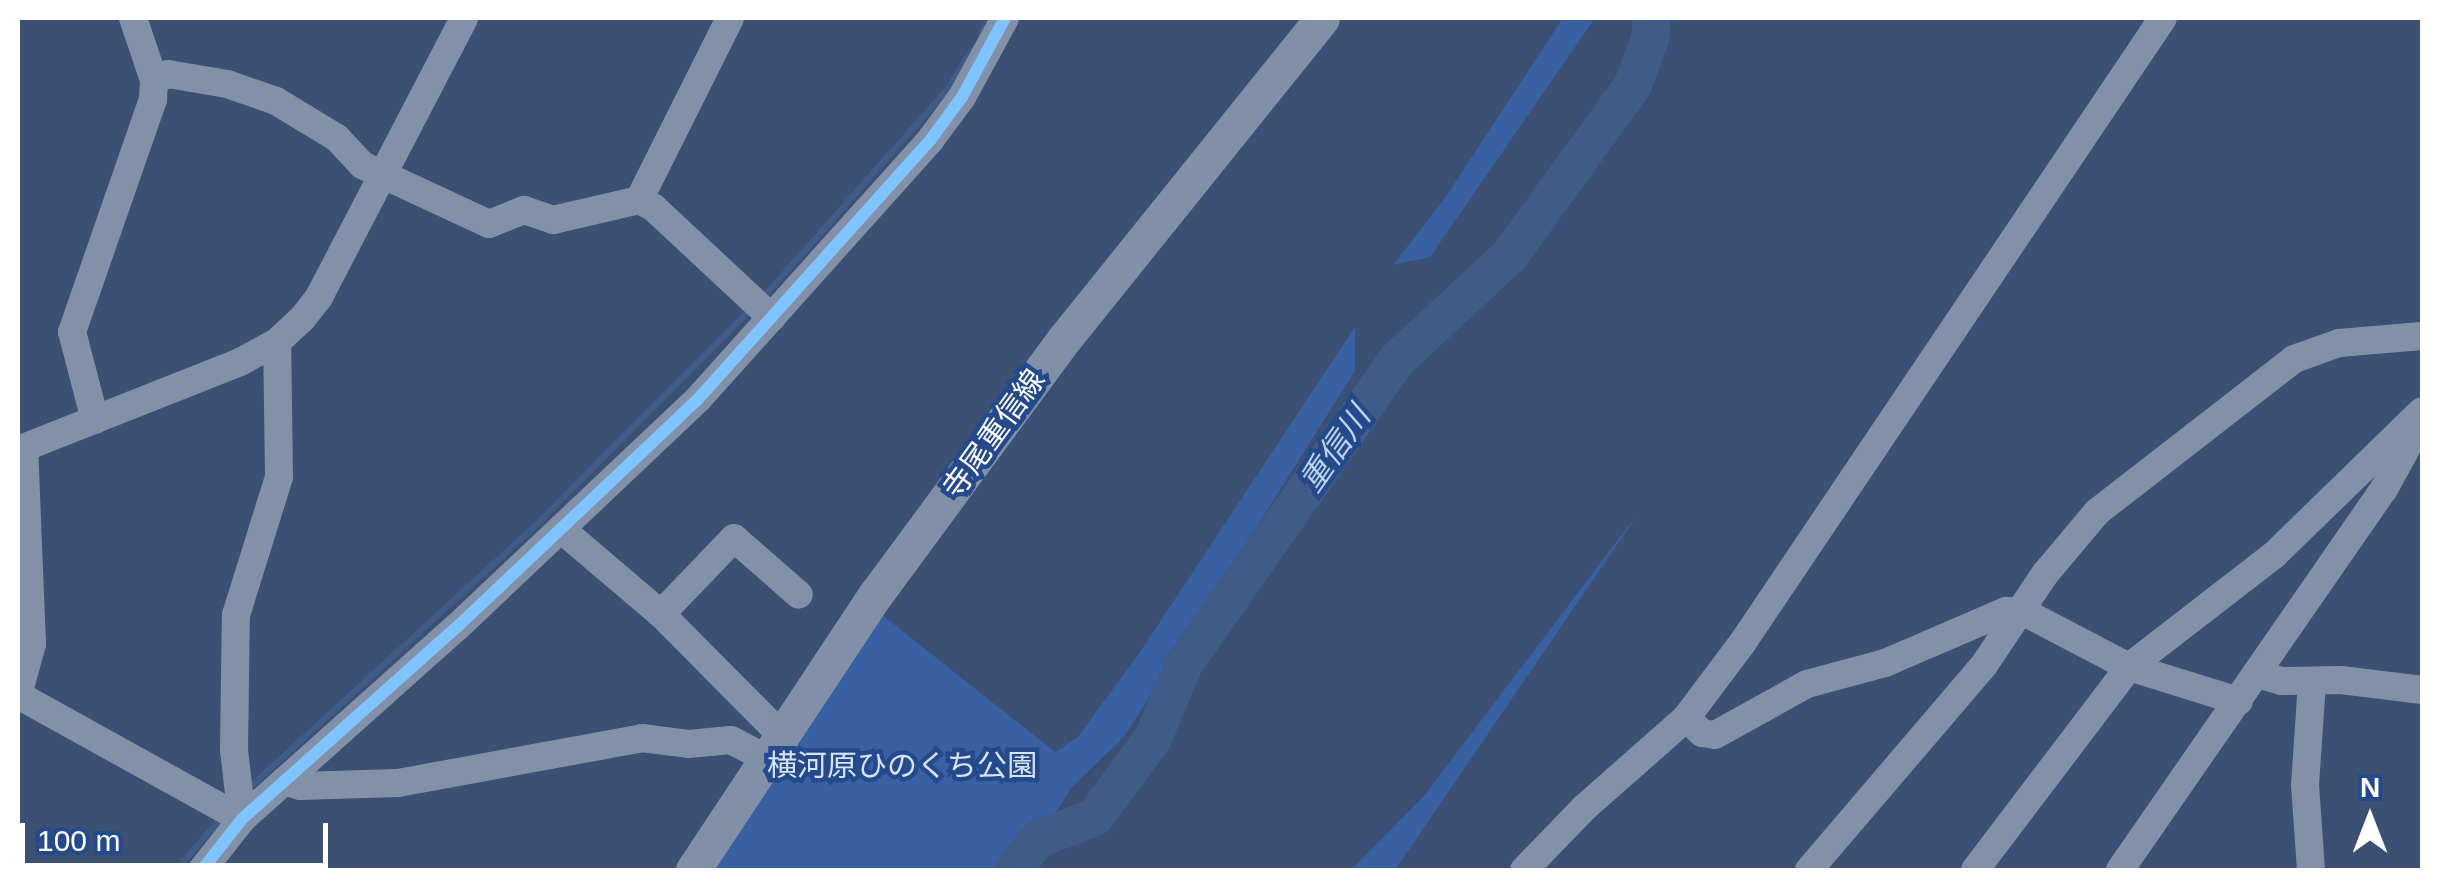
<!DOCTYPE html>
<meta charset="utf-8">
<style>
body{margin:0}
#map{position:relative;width:2440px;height:888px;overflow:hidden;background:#3c5074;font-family:Helvetica,"Noto Sans JP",sans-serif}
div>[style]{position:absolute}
.green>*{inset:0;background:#3960a2}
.stream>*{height:6px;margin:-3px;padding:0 3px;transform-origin:3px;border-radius:3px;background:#415b89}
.river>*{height:38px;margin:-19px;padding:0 19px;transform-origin:19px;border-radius:19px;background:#415b89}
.minor>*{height:28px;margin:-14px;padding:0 14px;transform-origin:14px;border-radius:14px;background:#8391a8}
.major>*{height:35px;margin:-17.5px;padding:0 17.5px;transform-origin:17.5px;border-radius:17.5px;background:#8290a7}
.bus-1>*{height:12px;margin:-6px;padding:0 6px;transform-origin:6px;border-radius:6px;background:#80c4ff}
span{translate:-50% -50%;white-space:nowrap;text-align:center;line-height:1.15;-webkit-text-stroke:9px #244a8c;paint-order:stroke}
.street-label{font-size:30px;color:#fff}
.park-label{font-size:30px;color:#d6e3f8}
.water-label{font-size:32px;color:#bed2f2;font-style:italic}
.frame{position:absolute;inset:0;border:20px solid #fff;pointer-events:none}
.north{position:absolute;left:2320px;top:768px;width:100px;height:100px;-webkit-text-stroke:8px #244a8c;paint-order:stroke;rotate:0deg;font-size:28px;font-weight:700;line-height:40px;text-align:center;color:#fff}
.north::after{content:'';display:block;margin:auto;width:35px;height:45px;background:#fff;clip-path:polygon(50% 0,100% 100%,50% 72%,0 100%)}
.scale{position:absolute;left:20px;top:823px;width:308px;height:45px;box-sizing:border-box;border:5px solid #fff;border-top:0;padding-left:12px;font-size:30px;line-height:35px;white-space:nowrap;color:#fff;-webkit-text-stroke:8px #244a8c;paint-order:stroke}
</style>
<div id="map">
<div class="green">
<div style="clip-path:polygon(1563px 18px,1595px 18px,1430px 257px,1393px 265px,1445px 198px)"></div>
<div style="clip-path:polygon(1355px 327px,1355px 371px,1124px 737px,1072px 787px,1019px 870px,701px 870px,881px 614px,1055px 752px,1078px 737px,1140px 652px)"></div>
<div style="clip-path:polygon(1642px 508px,1395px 870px,1351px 870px,1424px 796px)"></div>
</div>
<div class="stream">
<div style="left:981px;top:35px;width:18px;rotate:-68deg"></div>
<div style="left:761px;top:300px;width:281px;rotate:-48.5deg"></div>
<div style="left:947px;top:90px;width:47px;rotate:-58deg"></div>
<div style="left:248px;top:789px;width:384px;rotate:-42.5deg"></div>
<div style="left:531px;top:530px;width:313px;rotate:-45.1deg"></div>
<div style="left:176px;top:870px;width:70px;rotate:-49deg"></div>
</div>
<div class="river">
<div style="left:1013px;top:870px;width:40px;rotate:-51deg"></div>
<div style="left:1038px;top:839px;width:61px;rotate:-21.1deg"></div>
<div style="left:1095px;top:817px;width:98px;rotate:-53.7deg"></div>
<div style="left:1153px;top:738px;width:80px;rotate:-67.3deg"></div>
<div style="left:1184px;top:664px;width:370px;rotate:-55deg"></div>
<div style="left:1396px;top:361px;width:156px;rotate:-42.9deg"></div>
<div style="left:1510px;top:255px;width:210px;rotate:-54.1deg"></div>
<div style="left:1633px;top:85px;width:50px;rotate:-70.1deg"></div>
<div style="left:1650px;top:38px;width:20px;rotate:-84deg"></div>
</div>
<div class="minor">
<div style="left:133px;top:18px;width:65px;rotate:71.3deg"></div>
<div style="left:639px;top:200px;width:17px;rotate:28deg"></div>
<div style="left:654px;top:208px;width:161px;rotate:43deg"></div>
<div style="left:95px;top:420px;width:91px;rotate:-104.6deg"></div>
<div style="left:72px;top:332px;width:246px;rotate:-70.8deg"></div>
<div style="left:153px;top:100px;width:20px;rotate:-87deg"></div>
<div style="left:154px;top:80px;width:15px;rotate:-23deg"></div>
<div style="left:168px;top:74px;width:60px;rotate:9.6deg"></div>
<div style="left:227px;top:84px;width:52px;rotate:19.1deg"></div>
<div style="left:276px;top:101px;width:71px;rotate:31.2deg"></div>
<div style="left:337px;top:138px;width:37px;rotate:47deg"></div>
<div style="left:362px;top:165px;width:140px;rotate:24.9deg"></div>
<div style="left:489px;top:224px;width:38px;rotate:-22deg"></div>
<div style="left:524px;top:210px;width:31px;rotate:19deg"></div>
<div style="left:553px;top:220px;width:88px;rotate:-13.1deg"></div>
<div style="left:639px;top:200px;width:203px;rotate:-63.4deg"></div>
<div style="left:18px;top:450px;width:239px;rotate:-21.6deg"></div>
<div style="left:240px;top:362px;width:42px;rotate:-28.4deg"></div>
<div style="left:277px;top:342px;width:34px;rotate:-43deg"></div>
<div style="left:302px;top:319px;width:28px;rotate:-52deg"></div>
<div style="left:319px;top:297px;width:314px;rotate:-62.5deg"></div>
<div style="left:561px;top:529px;width:131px;rotate:40.4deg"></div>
<div style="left:661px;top:614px;width:172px;rotate:45.2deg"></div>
<div style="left:661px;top:614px;width:105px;rotate:-46.2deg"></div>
<div style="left:734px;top:538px;width:86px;rotate:41.2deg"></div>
<div style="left:2257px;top:674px;width:26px;rotate:16deg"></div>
<div style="left:2282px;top:681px;width:59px;rotate:-1deg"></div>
<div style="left:2341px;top:680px;width:82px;rotate:7deg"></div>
<div style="left:18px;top:695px;width:256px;rotate:29deg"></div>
<div style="left:18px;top:695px;width:53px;rotate:-74.6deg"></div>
<div style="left:32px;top:644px;width:196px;rotate:-92.3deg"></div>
<div style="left:1686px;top:718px;width:22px;rotate:43deg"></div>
<div style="left:1702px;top:733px;width:13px;rotate:9deg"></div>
<div style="left:1715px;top:735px;width:105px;rotate:-29deg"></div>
<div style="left:1807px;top:684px;width:81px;rotate:-15.1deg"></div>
<div style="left:1885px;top:663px;width:132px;rotate:-23.3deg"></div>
<div style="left:2006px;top:611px;width:16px"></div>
<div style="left:2022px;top:611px;width:121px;rotate:27.6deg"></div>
<div style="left:2129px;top:667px;width:115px;rotate:17.2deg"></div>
<div style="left:284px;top:781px;width:17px;rotate:17deg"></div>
<div style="left:300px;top:786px;width:98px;rotate:-1.8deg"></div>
<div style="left:398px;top:783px;width:248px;rotate:-10.4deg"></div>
<div style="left:642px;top:738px;width:46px;rotate:7.4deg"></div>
<div style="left:688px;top:744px;width:43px;rotate:-5.3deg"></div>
<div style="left:731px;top:740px;width:41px;rotate:27.8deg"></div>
<div style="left:242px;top:819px;width:69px;rotate:-96.6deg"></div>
<div style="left:234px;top:750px;width:135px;rotate:-89.2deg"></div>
<div style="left:236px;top:615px;width:145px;rotate:-72.7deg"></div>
<div style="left:279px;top:477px;width:135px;rotate:-90.8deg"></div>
<div style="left:202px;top:870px;width:65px;rotate:-51.9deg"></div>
<div style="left:242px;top:819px;width:288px;rotate:-41.8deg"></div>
<div style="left:457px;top:627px;width:332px;rotate:-43.4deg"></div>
<div style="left:698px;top:399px;width:349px;rotate:-48.1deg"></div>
<div style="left:931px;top:139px;width:52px;rotate:-53.6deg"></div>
<div style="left:962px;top:97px;width:90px;rotate:-61.4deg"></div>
<div style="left:1524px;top:870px;width:86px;rotate:-45.9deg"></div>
<div style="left:1584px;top:808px;width:136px;rotate:-41.4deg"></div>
<div style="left:1686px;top:718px;width:95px;rotate:-53.1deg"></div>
<div style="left:1743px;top:642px;width:752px;rotate:-56.06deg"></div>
<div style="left:1809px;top:870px;width:270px;rotate:-49.5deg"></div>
<div style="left:1984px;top:665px;width:110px;rotate:-56.2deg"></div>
<div style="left:2045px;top:574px;width:81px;rotate:-50deg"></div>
<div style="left:2097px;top:512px;width:249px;rotate:-37.8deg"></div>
<div style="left:2294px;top:359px;width:48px;rotate:-19.6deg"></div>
<div style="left:2339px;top:343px;width:83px;rotate:-4.8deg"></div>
<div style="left:1975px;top:870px;width:255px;rotate:-52.8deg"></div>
<div style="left:2129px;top:667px;width:183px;rotate:-37.7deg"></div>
<div style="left:2274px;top:555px;width:206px;rotate:-44.2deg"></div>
<div style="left:2120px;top:870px;width:464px;rotate:-55.3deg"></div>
<div style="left:2384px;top:489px;width:79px;rotate:-61.2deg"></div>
<div style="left:2311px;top:870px;width:85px;rotate:-94deg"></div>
<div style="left:2305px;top:785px;width:104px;rotate:-86.1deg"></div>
</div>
<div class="major">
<div style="left:693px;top:870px;width:331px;rotate:-56.5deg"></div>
<div style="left:876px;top:594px;width:318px;rotate:-53.6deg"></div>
<div style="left:1065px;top:338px;width:410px;rotate:-51.2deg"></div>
</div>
<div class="bus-1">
<div style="left:202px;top:870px;width:65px;rotate:-51.9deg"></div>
<div style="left:242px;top:819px;width:288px;rotate:-41.8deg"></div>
<div style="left:457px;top:627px;width:332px;rotate:-43.4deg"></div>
<div style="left:698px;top:399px;width:349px;rotate:-48.1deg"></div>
<div style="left:931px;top:139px;width:52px;rotate:-53.6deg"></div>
<div style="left:962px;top:97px;width:90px;rotate:-61.4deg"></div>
</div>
<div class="street-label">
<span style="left:994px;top:434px;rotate:-54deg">寺尾重信線</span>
</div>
<div class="park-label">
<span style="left:902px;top:766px">横河原ひのくち公園</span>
</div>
<div class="water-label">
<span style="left:1335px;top:449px;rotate:-55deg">重信川</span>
</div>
<div class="frame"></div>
<div class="north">N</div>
<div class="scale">100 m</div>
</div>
